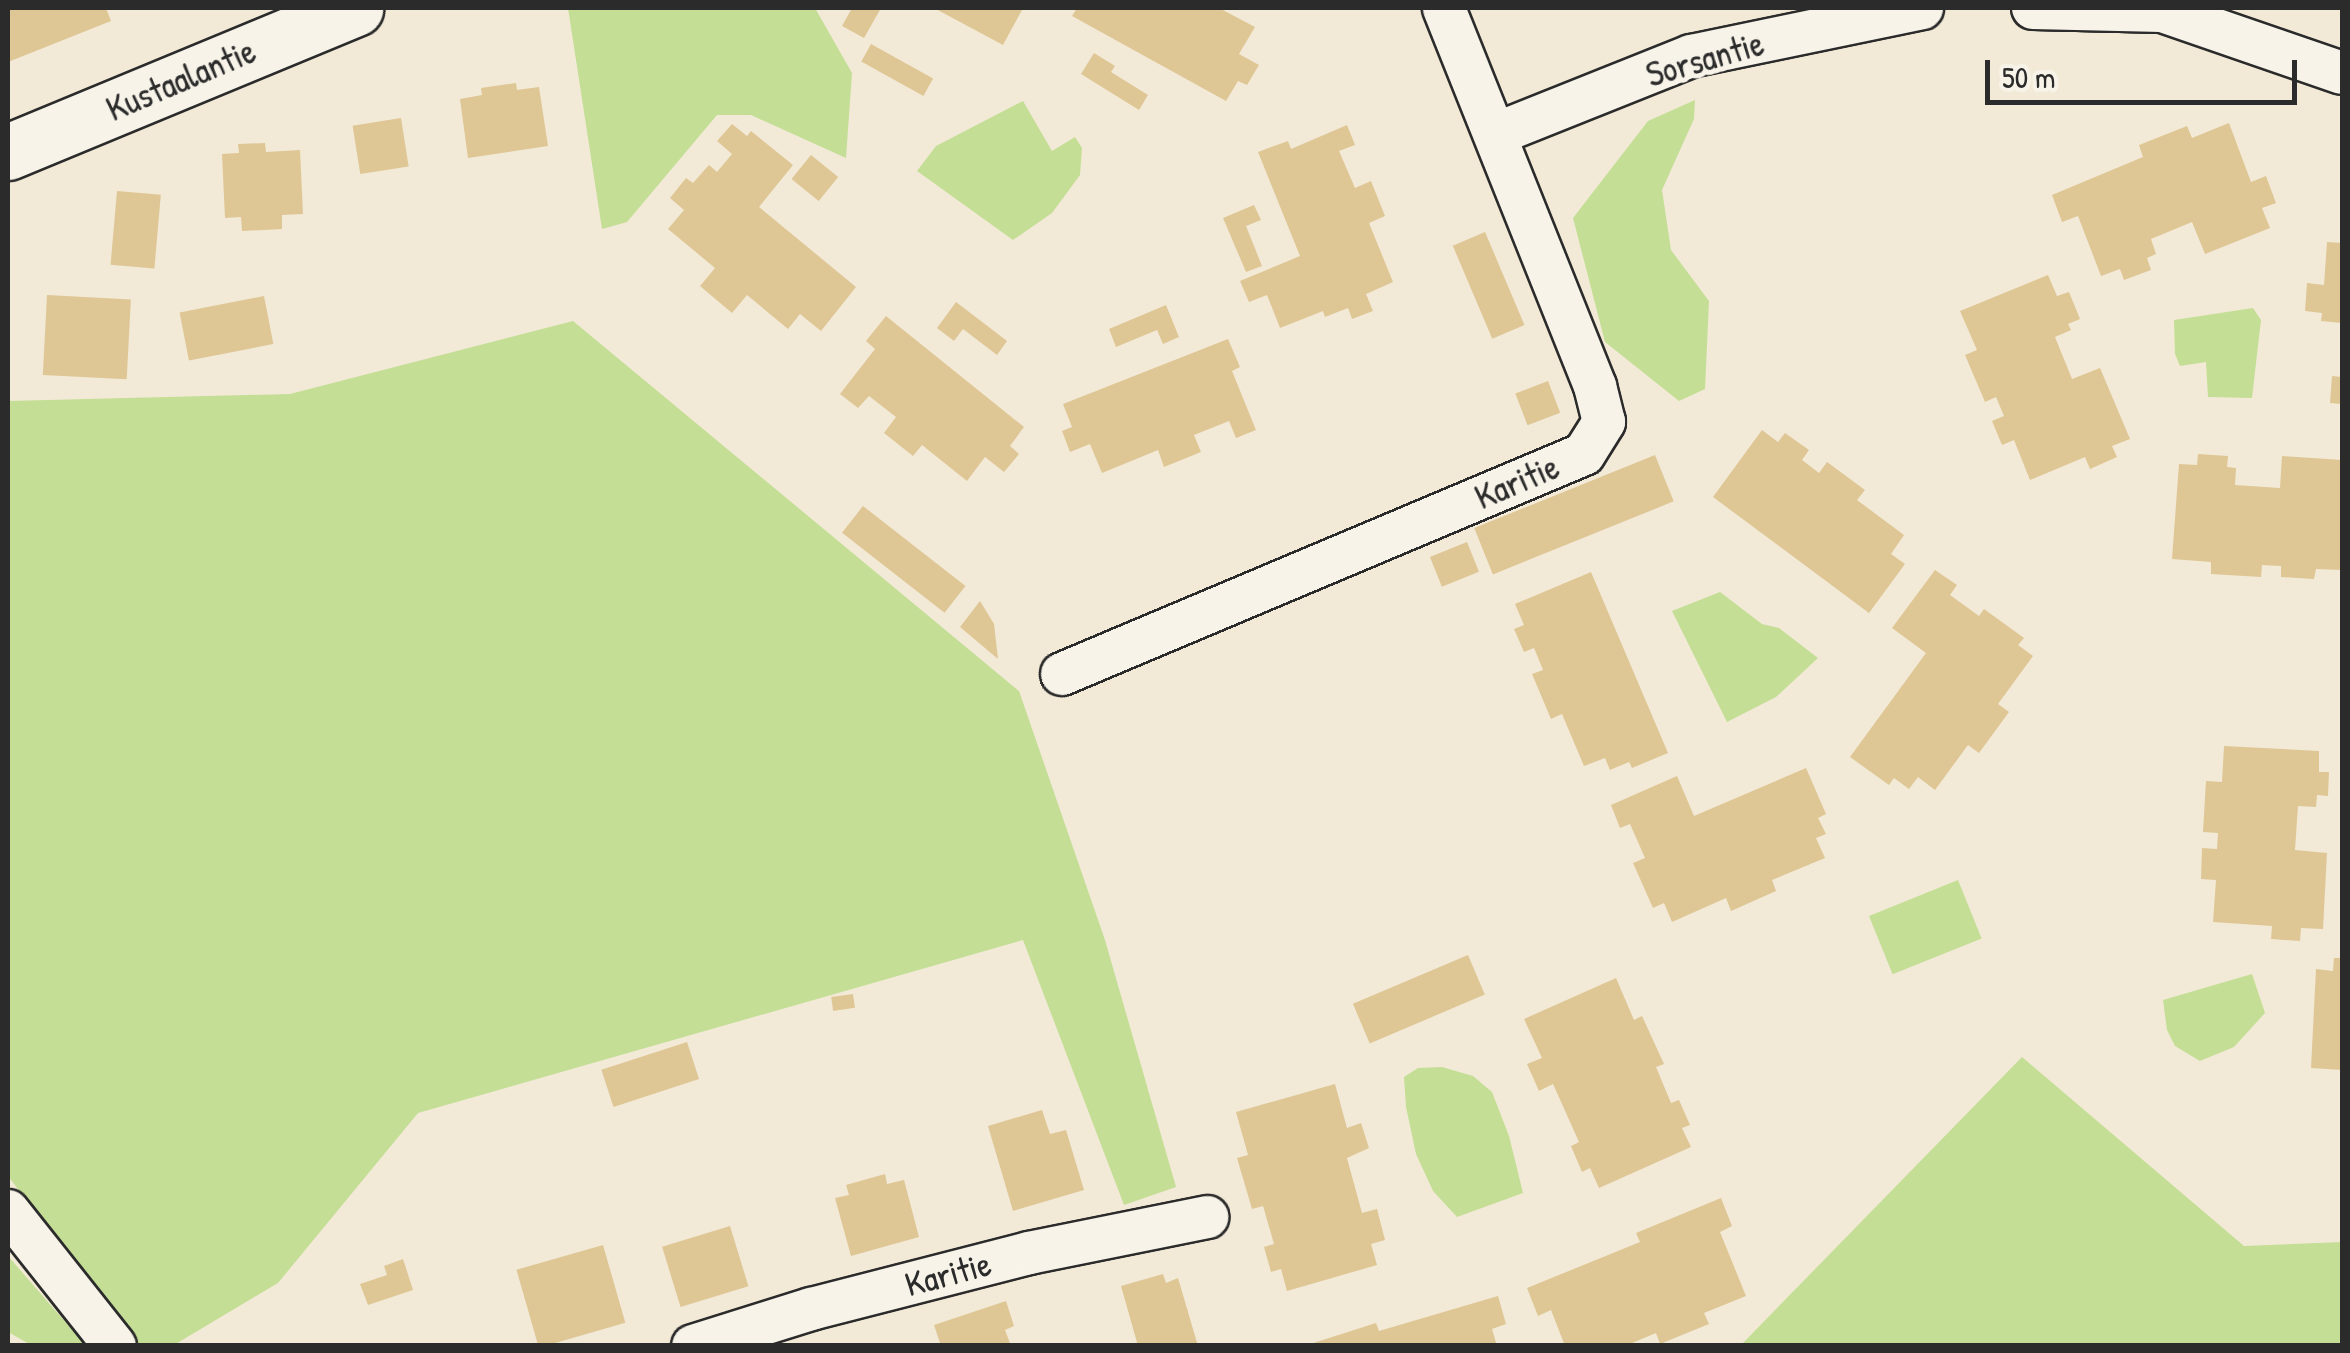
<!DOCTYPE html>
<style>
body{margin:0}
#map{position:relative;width:2350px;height:1353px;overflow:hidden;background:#f2ead7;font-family:"Patrick Hand",sans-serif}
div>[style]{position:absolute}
.green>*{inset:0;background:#c4de95;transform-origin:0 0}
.building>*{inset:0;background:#dfc695;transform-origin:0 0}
.roads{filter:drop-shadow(2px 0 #2b2b2b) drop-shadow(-2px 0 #2b2b2b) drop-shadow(0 2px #2b2b2b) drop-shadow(0 -2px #2b2b2b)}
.minor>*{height:42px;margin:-21px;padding:0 21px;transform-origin:21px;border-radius:21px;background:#f7f3e8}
.major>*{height:55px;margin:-27.5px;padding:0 27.5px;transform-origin:27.5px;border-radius:27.5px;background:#f7f3e8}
span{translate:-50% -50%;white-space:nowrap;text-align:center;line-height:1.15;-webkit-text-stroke:10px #f7f3e8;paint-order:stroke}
.street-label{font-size:35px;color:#2b2b2b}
.frame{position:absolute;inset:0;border:10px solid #2b2b2b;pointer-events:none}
.scale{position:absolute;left:1985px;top:60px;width:312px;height:45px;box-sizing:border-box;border:5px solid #2b2b2b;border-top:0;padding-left:12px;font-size:30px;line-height:35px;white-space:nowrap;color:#2b2b2b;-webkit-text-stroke:8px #f7f3e8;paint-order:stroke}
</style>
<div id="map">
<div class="green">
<div style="clip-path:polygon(568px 8px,815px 8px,852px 73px,846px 158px,751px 115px,717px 115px,627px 222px,602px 229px)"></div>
<div style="clip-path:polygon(1695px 100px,1694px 119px,1662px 190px,1671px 250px,1709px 301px,1705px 389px,1679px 401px,1605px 342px,1573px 218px,1648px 121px)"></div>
<div style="clip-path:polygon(1023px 101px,1052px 151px,1075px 137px,1082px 148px,1080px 175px,1052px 213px,1013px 240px,917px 171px,936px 146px)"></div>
<div style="clip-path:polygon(2253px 308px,2261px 320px,2252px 398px,2208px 397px,2206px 362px,2180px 366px,2175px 354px,2174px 320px)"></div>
<div style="clip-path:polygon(573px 321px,1019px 691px,1105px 940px,1176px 1187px,1124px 1205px,1023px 940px,418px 1113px,278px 1283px,174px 1345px,137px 1345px,8px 1176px,8px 401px,290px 394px)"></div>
<div style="clip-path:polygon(1720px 592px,1762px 624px,1779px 628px,1818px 658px,1776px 697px,1727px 722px,1672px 611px)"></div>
<div style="left:1958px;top:880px;width:63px;height:96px;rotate:68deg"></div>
<div style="clip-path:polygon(2252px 974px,2265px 1013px,2234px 1047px,2200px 1061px,2175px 1046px,2167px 1030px,2163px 1000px)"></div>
<div style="clip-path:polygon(2022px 1057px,2244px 1246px,2342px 1242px,2342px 1345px,1741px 1345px)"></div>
<div style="clip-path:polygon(1442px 1067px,1473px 1076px,1492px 1092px,1509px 1136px,1523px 1193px,1457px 1217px,1433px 1191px,1416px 1154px,1406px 1107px,1404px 1077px,1418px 1068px)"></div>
<div style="clip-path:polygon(8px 1256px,81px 1340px,87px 1345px,31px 1345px,8px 1332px)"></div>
</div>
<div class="building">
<div style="clip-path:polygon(8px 8px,106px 8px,111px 21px,8px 62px)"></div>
<div style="clip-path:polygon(852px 8px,881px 8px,864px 38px,842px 26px)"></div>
<div style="clip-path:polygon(934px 8px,1023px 8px,1003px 45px)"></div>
<div style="clip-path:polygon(1077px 8px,1219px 8px,1255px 27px,1239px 54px,1259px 65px,1247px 85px,1238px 81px,1226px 101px,1072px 16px)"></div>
<div style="left:871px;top:44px;width:71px;height:20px;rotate:29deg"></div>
<div style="clip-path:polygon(1094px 53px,1115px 66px,1111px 72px,1148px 95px,1139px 110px,1081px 74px)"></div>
<div style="clip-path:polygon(516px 83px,517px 90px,539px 87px,548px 146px,468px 158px,460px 99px,482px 95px,481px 88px)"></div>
<div style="left:401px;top:118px;width:49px;height:49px;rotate:81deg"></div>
<div style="clip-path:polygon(2229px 123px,2251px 182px,2266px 176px,2276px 203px,2262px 208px,2270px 228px,2205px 254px,2192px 222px,2151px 239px,2156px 254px,2147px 258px,2151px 270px,2124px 280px,2120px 269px,2101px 276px,2078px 216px,2062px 222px,2052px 195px,2143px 157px,2139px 145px,2187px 126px,2192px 138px)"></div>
<div style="clip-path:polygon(732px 124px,747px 136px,751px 131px,793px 165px,759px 207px,856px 287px,821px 331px,800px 314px,788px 329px,747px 295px,732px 313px,700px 286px,715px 268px,668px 229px,684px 210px,670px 198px,686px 178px,693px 183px,709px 165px,717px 172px,732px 154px,717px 141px)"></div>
<div style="clip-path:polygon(1347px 125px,1355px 145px,1339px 151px,1355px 188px,1371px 181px,1385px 216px,1369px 223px,1393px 282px,1366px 294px,1373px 311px,1352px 319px,1348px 308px,1325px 317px,1323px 311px,1280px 328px,1267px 295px,1249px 302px,1240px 281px,1300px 256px,1258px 152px,1288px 141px,1291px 149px)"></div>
<div style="clip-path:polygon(265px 143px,266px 152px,300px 150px,303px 214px,282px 215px,282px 229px,242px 231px,241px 217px,225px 218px,222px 154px,239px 153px,238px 144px)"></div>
<div style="left:811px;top:155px;width:35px;height:31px;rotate:39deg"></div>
<div style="left:117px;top:191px;width:44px;height:74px;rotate:5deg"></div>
<div style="clip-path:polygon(1254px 205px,1261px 220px,1246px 226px,1262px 266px,1246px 272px,1223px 218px)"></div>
<div style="left:1485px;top:232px;width:101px;height:35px;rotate:67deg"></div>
<div style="clip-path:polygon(2327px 242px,2342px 243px,2342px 323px,2321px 321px,2322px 313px,2305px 311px,2307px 283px,2324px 285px)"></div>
<div style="clip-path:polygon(2048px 275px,2057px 296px,2069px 292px,2080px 319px,2068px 324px,2071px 330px,2055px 337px,2072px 379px,2100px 368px,2130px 439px,2112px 446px,2117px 457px,2090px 469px,2085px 457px,2030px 480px,2014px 440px,2002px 445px,1992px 421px,2004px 416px,1996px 397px,1985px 402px,1965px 355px,1977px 350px,1960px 311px)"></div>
<div style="left:47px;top:295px;width:84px;height:80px;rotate:3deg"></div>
<div style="left:264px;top:296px;width:49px;height:86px;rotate:79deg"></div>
<div style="clip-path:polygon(956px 302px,1007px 341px,997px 355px,963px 329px,954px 341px,937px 328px)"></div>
<div style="clip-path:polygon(1166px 305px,1179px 337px,1163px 344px,1157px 330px,1116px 347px,1109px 329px)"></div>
<div style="clip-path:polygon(886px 316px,1024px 427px,1010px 446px,1019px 454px,1004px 472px,985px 457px,967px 481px,922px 445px,913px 456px,884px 433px,896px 417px,869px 396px,858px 408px,840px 394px,875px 349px,866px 341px)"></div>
<div style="clip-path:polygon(1228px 339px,1240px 367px,1232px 371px,1256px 430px,1236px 438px,1229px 421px,1194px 435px,1201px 452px,1164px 467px,1158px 450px,1102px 473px,1090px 444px,1070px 452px,1062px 431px,1072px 427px,1063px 404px)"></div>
<div style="clip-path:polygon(2332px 376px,2342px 377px,2342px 404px,2330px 403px)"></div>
<div style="left:1548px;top:381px;width:34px;height:35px;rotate:69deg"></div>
<div style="clip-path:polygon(1762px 430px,1778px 442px,1785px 433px,1809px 450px,1802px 460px,1819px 473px,1827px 462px,1865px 490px,1857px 500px,1904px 535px,1891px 554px,1905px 564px,1869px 613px,1713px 497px)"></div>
<div style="clip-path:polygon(2198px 454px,2228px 456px,2227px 467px,2236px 468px,2235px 485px,2280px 488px,2282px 456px,2342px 460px,2342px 570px,2316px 569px,2314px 579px,2281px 577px,2281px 566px,2262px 565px,2261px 577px,2211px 574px,2211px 562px,2172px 559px,2179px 464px,2197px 465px)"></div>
<div style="left:1655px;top:455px;width:50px;height:195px;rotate:68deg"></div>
<div style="left:863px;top:506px;width:130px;height:34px;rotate:38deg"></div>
<div style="left:1467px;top:542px;width:32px;height:40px;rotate:68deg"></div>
<div style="clip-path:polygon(1935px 570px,1957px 585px,1950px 595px,1979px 616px,1984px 609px,2024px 638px,2018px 645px,2033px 656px,1998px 704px,2009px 712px,1979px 753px,1968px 745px,1935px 790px,1918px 777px,1909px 789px,1894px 778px,1889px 785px,1850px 757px,1926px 653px,1892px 628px)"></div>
<div style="clip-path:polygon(1591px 572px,1668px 753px,1632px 768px,1629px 762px,1610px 770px,1605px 758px,1584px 766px,1562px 714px,1551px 719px,1532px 674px,1543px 670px,1534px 648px,1524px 652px,1514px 629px,1524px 625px,1515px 604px)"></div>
<div style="clip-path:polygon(980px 601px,994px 624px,998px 659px,960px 627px)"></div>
<div style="clip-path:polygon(2224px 746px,2319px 751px,2319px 772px,2329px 772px,2328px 796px,2317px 795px,2316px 807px,2298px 806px,2295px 850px,2327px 853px,2323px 929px,2301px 928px,2300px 941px,2271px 939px,2272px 926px,2213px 922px,2216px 880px,2201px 879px,2202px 848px,2217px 849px,2218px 833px,2203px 832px,2206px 781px,2222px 782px)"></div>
<div style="clip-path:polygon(1806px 768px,1826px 814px,1818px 818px,1826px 834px,1816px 838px,1825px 858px,1772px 880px,1776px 891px,1731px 911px,1726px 898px,1672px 922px,1664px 903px,1653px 908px,1633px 863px,1645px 858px,1630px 824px,1620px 828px,1611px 805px,1677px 776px,1694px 816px)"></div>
<div style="left:1468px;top:955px;width:43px;height:125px;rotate:67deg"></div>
<div style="clip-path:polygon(2334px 958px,2342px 958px,2342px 1070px,2311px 1068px,2316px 969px,2333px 971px)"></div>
<div style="clip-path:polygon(1616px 978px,1634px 1020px,1642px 1016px,1664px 1064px,1656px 1067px,1671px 1103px,1679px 1100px,1690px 1125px,1682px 1128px,1691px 1147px,1599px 1188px,1590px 1168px,1582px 1172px,1571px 1146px,1579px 1142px,1553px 1084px,1539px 1091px,1527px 1064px,1542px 1058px,1524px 1019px)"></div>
<div style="left:853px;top:994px;width:14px;height:22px;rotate:82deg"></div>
<div style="left:687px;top:1042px;width:39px;height:90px;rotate:72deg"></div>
<div style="clip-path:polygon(1335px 1084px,1347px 1128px,1361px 1123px,1369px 1148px,1347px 1158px,1362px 1213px,1377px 1209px,1385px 1240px,1371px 1244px,1377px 1265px,1287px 1291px,1281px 1269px,1271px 1272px,1264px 1247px,1274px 1244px,1263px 1206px,1252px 1209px,1237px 1158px,1248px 1155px,1236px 1112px)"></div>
<div style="clip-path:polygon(1042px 1110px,1050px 1134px,1066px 1130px,1084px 1190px,1013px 1211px,988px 1126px)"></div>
<div style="clip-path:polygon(885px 1174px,887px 1184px,904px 1180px,919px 1237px,851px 1256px,835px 1198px,849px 1195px,846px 1185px)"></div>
<div style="clip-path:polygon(1721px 1198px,1732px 1226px,1720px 1232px,1746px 1296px,1704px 1313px,1709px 1324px,1660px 1344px,1656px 1333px,1625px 1346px,1565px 1346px,1551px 1310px,1538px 1316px,1527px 1288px,1640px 1242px,1636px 1233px)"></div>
<div style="left:730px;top:1226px;width:63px;height:71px;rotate:73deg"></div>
<div style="left:603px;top:1245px;width:81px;height:90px;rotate:74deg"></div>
<div style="clip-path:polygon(403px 1259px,413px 1290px,368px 1305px,360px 1284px,387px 1275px,384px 1266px)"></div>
<div style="clip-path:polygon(1163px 1274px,1166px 1283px,1178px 1278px,1198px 1346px,1138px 1346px,1121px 1286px)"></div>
<div style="clip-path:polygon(1498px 1296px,1506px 1324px,1492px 1329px,1497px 1346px,1304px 1346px,1376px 1323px,1379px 1331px)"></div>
<div style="clip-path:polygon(1006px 1301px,1014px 1326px,1005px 1330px,1011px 1346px,941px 1346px,934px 1325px)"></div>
</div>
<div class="roads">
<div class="minor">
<div style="left:2033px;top:8px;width:129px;rotate:1.3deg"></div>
<div style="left:2162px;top:11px;width:190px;rotate:19deg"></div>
<div style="left:1496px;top:134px;width:210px;rotate:-21.8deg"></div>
<div style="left:1691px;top:56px;width:236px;rotate:-11.7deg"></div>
<div style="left:1062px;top:674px;width:566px;rotate:-22.85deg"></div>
<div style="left:1584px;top:454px;width:38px;rotate:-58deg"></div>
<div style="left:1604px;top:422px;width:37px;rotate:-104deg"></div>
<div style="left:1595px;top:386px;width:407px;rotate:-111.8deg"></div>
<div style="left:8px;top:1211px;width:172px;rotate:51.6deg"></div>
<div style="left:693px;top:1346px;width:124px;rotate:-17.4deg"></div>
<div style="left:811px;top:1309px;width:225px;rotate:-14.4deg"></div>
<div style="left:1029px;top:1253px;width:182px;rotate:-11.4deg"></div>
</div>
<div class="major">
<div style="left:8px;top:152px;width:376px;rotate:-22.5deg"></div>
</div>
</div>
<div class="street-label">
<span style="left:1705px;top:59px;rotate:-16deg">Sorsantie</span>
<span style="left:181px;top:80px;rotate:-23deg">Kustaalantie</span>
<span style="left:1517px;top:482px;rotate:-23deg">Karitie</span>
<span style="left:948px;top:1274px;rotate:-15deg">Karitie</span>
</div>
<div class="frame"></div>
<div class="scale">50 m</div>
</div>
